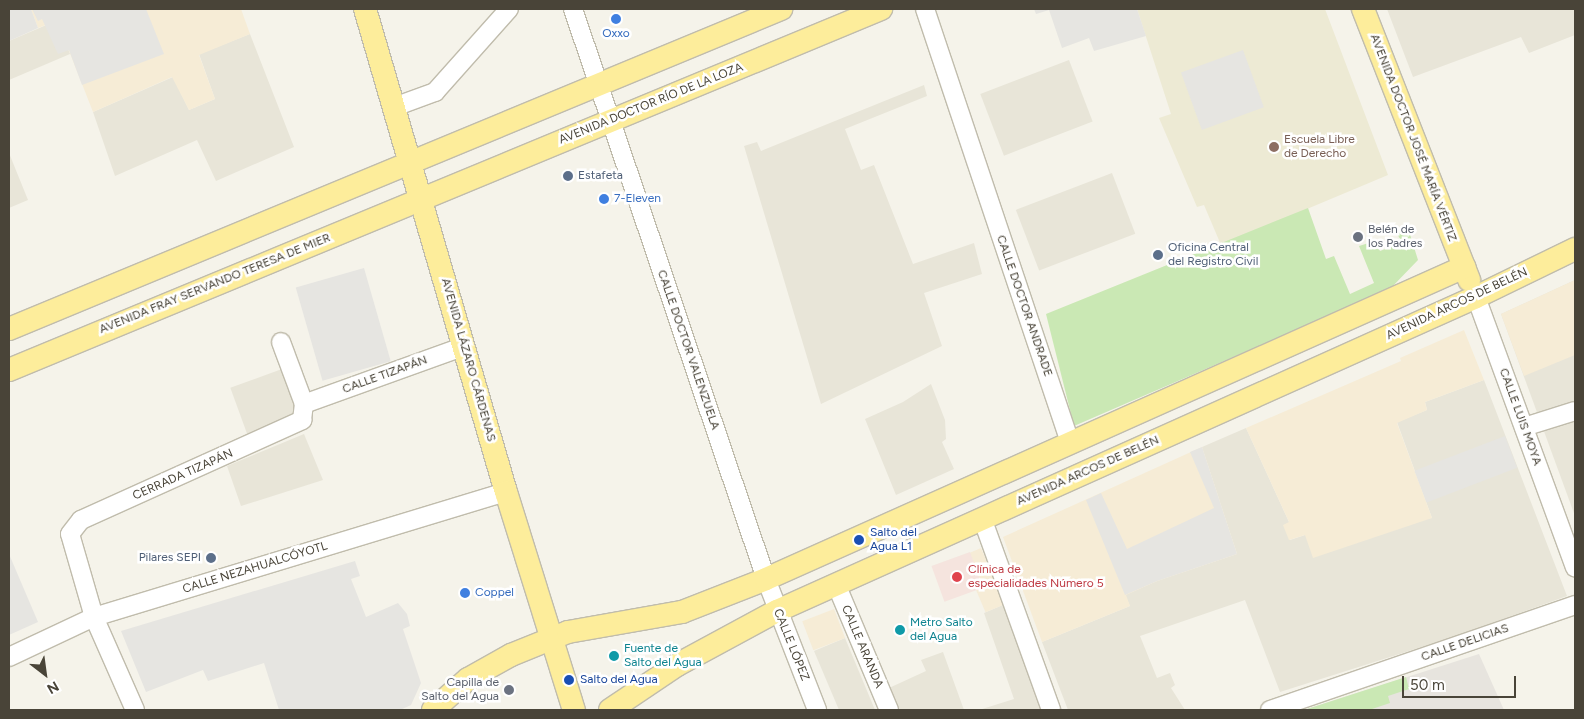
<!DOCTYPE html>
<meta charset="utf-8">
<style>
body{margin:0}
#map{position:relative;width:1584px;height:719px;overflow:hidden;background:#f5f3ea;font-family:Figtree,sans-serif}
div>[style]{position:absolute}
.residential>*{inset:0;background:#e8e5d8;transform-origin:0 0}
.commercial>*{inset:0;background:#f6ecd6;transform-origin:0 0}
.industrial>*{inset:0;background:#e7e4de}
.education>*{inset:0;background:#edead4}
.medical>*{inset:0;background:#f5e4de;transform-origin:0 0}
.green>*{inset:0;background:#cae8b4}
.parking>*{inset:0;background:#e6e5e1;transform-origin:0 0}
.roads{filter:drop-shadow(1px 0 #c0bcac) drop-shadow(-1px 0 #c0bcac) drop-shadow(0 1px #c0bcac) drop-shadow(0 -1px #c0bcac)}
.minor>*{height:18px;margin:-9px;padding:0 9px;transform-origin:9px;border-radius:9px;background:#fff}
.major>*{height:22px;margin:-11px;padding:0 11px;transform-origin:11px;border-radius:11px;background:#fded9b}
.dots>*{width:14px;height:14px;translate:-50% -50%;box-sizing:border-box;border:2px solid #fff;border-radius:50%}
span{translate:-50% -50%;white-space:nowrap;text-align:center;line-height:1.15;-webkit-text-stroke:5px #fff;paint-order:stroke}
.shop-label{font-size:12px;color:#366cbe}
.left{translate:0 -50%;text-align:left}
.street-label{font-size:12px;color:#494438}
.education-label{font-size:12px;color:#785e54}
.service-label{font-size:12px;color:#4e5e75}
.right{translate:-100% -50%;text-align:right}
.worship-label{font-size:12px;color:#5b616d}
.transit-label{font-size:12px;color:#164399}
.health-label{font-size:12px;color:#be3a42}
.culture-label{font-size:12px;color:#0d838f}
.frame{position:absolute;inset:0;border:10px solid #494438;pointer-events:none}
.north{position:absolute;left:20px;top:649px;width:50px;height:50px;-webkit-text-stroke:4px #fff;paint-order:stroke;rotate:150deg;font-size:14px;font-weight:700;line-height:20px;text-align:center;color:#494438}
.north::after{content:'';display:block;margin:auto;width:18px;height:22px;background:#494438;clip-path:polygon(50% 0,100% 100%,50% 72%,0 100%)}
.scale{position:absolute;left:1402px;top:676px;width:114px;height:22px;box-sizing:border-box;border:2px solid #494438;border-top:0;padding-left:6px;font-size:15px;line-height:18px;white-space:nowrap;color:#494438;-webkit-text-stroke:4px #fff;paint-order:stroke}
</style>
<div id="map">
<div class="residential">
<div style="clip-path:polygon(1387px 9px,1575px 9px,1575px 35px,1529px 53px,1521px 37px,1413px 77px)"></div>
<div style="clip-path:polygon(51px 23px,64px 38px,70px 54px,9px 80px,9px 41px)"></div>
<div style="clip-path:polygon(250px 34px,294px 147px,216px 181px,197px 140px,115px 176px,93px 112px,173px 77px,189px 110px,215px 99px,199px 54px)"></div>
<div style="left:1069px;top:60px;width:66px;height:95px;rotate:69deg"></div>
<div style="clip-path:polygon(924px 85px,927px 96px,845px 129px,861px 170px,874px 165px,913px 264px,974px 243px,982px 274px,924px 293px,942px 346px,821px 404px,744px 146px,757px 142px,761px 151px)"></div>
<div style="clip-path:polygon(9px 153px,28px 200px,9px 208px)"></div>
<div style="left:1112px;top:173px;width:65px;height:103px;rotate:69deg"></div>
<div style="clip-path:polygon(1575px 280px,1575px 516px,1501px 314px)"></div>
<div style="left:282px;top:369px;width:49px;height:55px;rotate:70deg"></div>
<div style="clip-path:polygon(1484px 380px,1567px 596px,1453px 637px,1280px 692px,1245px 600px,1140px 636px,1157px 678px,1170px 673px,1175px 685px,1171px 688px,1185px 710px,1068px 710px,1042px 642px,1130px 606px,1125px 595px,1157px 581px,1237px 554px,1202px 447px,1246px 428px,1289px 522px,1290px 540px,1305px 535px,1432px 518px,1397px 422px,1427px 410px,1425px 402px)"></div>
<div style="clip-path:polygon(931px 384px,945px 420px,946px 439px,942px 442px,954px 469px,896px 495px,865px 419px,903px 402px)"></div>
<div style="clip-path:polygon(304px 434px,323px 480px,241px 506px,227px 466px)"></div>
<div style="clip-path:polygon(1005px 604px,1044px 710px,979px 710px,1014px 699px,984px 613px)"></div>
<div style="clip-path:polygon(845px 638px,875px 710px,839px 710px,814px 651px)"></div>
<div style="clip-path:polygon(943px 652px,964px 710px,898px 710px,889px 688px,926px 671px,921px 660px)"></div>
</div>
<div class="commercial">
<div style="clip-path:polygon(31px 9px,241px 9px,250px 34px,199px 55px,215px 99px,189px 110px,172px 77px,93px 112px,64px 38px,51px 23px,38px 28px)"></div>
<div style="clip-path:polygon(1575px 280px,1575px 355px,1524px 376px,1501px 314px)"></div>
<div style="clip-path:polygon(1464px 330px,1484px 380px,1425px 402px,1427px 410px,1397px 423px,1432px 518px,1313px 558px,1305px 535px,1289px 540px,1283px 525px,1289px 522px,1246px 428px,1401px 361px,1400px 358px)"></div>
<div style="clip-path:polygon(1202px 447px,1237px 554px,1157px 581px,1126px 595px,1130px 606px,1042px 642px,1003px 537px)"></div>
<div style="left:981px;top:548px;width:61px;height:21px;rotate:67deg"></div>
<div style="left:834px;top:609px;width:31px;height:34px;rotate:69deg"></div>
</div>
<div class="industrial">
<div style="clip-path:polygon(1479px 654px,1504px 710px,1304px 710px)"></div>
</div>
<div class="education">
<div style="clip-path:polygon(1137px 9px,1325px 9px,1388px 175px,1221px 245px,1204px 205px,1197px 207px,1159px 118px,1171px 114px)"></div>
</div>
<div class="medical">
<div style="left:970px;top:552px;width:38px;height:41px;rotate:70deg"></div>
</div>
<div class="green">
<div style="clip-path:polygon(1308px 208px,1326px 259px,1334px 256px,1350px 294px,1374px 283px,1359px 246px,1375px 241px,1380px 251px,1401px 243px,1397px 232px,1408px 228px,1418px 260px,1390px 289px,1074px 426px,1046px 314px)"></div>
<div style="clip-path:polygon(1406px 677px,1409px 689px,1388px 696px,1390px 703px,1369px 710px,1304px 710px)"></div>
</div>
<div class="parking">
<div style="clip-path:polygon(9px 9px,31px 9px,38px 28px,9px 41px)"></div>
<div style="clip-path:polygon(32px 9px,146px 9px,164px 54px,82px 85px,69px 50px,58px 54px,42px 19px,38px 21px)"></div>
<div style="clip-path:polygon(1034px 9px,1137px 9px,1146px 36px,1094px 51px,1089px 38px,1062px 48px,1049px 10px,1036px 14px)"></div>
<div style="left:1243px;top:50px;width:61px;height:66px;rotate:70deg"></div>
<div style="left:364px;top:268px;width:97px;height:71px;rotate:74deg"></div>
<div style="left:1505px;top:436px;width:34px;height:97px;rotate:69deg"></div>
<div style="clip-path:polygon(1202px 447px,1237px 554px,1157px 581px,1125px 595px,1086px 500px,1101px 493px,1127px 549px,1214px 508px,1190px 452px)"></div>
<div style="clip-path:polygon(9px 554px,38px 622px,9px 635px)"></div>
<div style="clip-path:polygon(355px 561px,360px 576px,351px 579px,366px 617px,398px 603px,407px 614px,410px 626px,403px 629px,421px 683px,411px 705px,400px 710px,279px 710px,264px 663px,208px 681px,203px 670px,146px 692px,121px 631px)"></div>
</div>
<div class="roads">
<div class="minor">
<div style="left:573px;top:9px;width:602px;rotate:71.29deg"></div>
<div style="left:766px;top:579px;width:141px;rotate:68.7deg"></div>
<div style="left:925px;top:9px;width:458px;rotate:71.5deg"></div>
<div style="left:394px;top:107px;width:44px;rotate:-20.1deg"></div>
<div style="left:435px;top:92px;width:111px;rotate:-48.3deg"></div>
<div style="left:1476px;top:297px;width:288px;rotate:69.9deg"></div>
<div style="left:304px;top:404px;width:171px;rotate:-19.8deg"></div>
<div style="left:1524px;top:427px;width:53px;rotate:-17.4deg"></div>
<div style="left:982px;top:518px;width:204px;rotate:70.2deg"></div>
<div style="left:836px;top:584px;width:137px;rotate:67.2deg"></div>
<div style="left:9px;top:657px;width:94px;rotate:-25.2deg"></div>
<div style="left:94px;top:617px;width:431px;rotate:-16.9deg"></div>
<div style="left:135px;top:710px;width:102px;rotate:-113.8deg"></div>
<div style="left:94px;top:617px;width:86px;rotate:-106.1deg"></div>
<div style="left:70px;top:534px;width:18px;rotate:-52deg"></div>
<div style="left:81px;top:520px;width:243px;rotate:-24.3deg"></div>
<div style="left:302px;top:420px;width:16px;rotate:-83deg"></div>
<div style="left:304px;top:404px;width:66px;rotate:-110.4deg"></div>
<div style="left:1270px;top:710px;width:323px;rotate:-19deg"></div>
</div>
<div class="major">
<div style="left:365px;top:9px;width:503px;rotate:73.73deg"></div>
<div style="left:506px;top:492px;width:228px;rotate:72.7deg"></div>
<div style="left:1363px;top:9px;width:291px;rotate:68.6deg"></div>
<div style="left:9px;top:329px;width:836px;rotate:-22.51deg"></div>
<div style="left:9px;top:370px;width:944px;rotate:-22.49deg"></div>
<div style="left:433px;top:710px;width:47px;rotate:-41.5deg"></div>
<div style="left:468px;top:679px;width:49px;rotate:-29.2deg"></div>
<div style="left:511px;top:655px;width:61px;rotate:-22deg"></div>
<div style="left:568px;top:632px;width:116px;rotate:-10deg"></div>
<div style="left:682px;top:612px;width:90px;rotate:-21.4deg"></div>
<div style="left:766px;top:579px;width:765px;rotate:-24.08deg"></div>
<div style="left:610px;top:710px;width:81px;rotate:-33.9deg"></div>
<div style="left:677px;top:665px;width:114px;rotate:-28.4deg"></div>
<div style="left:777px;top:611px;width:766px;rotate:-24.19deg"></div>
<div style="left:1476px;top:297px;width:110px;rotate:-25.9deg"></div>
</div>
</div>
<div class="dots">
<div style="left:616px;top:19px;background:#3f7fe0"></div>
<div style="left:1274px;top:147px;background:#8d6e63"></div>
<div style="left:568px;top:176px;background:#5c6f8a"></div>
<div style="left:604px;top:199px;background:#3f7fe0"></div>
<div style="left:1358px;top:237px;background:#6b7280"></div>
<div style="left:1158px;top:255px;background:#5c6f8a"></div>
<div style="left:859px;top:540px;background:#1a4fb4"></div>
<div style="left:211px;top:558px;background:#5c6f8a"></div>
<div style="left:957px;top:577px;background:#e0444e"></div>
<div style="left:465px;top:593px;background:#3f7fe0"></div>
<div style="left:900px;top:630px;background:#0f9aa8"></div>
<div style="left:614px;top:656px;background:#0f9aa8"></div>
<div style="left:569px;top:680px;background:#1a4fb4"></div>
<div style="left:509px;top:690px;background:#6b7280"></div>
</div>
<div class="shop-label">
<span style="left:616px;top:34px">Oxxo</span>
<span class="left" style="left:614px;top:199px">7-Eleven</span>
<span class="left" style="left:475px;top:593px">Coppel</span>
</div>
<div class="street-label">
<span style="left:651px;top:104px;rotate:-22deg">AVENIDA DOCTOR RÍO DE LA LOZA</span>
<span style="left:1413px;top:138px;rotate:69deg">AVENIDA DOCTOR JOSÉ MARÍA VÉRTIZ</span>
<span style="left:215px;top:284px;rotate:-22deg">AVENIDA FRAY SERVANDO TERESA DE MIER</span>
<span style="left:1457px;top:304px;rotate:-25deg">AVENIDA ARCOS DE BELÉN</span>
<span style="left:1024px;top:306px;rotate:71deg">CALLE DOCTOR ANDRADE</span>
<span style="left:688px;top:350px;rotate:71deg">CALLE DOCTOR VALENZUELA</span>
<span style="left:468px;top:360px;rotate:74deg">AVENIDA LÁZARO CÁRDENAS</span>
<span style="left:385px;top:375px;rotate:-20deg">CALLE TIZAPÁN</span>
<span style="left:1520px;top:417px;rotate:70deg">CALLE LUIS MOYA</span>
<span style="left:1088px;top:471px;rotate:-24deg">AVENIDA ARCOS DE BELÉN</span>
<span style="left:183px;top:475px;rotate:-24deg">CERRADA TIZAPÁN</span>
<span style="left:255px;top:568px;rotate:-17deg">CALLE NEZAHUALCÓYOTL</span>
<span style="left:1465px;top:643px;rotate:-19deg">CALLE DELICIAS</span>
<span style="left:791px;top:645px;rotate:68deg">CALLE LÓPEZ</span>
<span style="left:862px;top:647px;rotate:67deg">CALLE ARANDA</span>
</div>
<div class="education-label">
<span class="left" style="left:1284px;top:147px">Escuela Libre<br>de Derecho</span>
</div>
<div class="service-label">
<span class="left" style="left:578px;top:176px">Estafeta</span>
<span class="left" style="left:1168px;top:255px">Oficina Central<br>del Registro Civil</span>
<span class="right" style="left:201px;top:558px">Pilares SEPI</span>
</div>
<div class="worship-label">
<span class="left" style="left:1368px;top:237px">Belén de<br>los Padres</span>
<span class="right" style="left:499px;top:690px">Capilla de<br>Salto del Agua</span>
</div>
<div class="transit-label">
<span class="left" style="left:870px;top:540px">Salto del<br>Agua L1</span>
<span class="left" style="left:580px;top:680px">Salto del Agua</span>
</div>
<div class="health-label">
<span class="left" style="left:968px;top:577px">Clínica de<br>especialidades Número 5</span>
</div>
<div class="culture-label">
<span class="left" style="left:910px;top:630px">Metro Salto<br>del Agua</span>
<span class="left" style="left:624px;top:656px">Fuente de<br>Salto del Agua</span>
</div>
<div class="frame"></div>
<div class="north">N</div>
<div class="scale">50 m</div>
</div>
